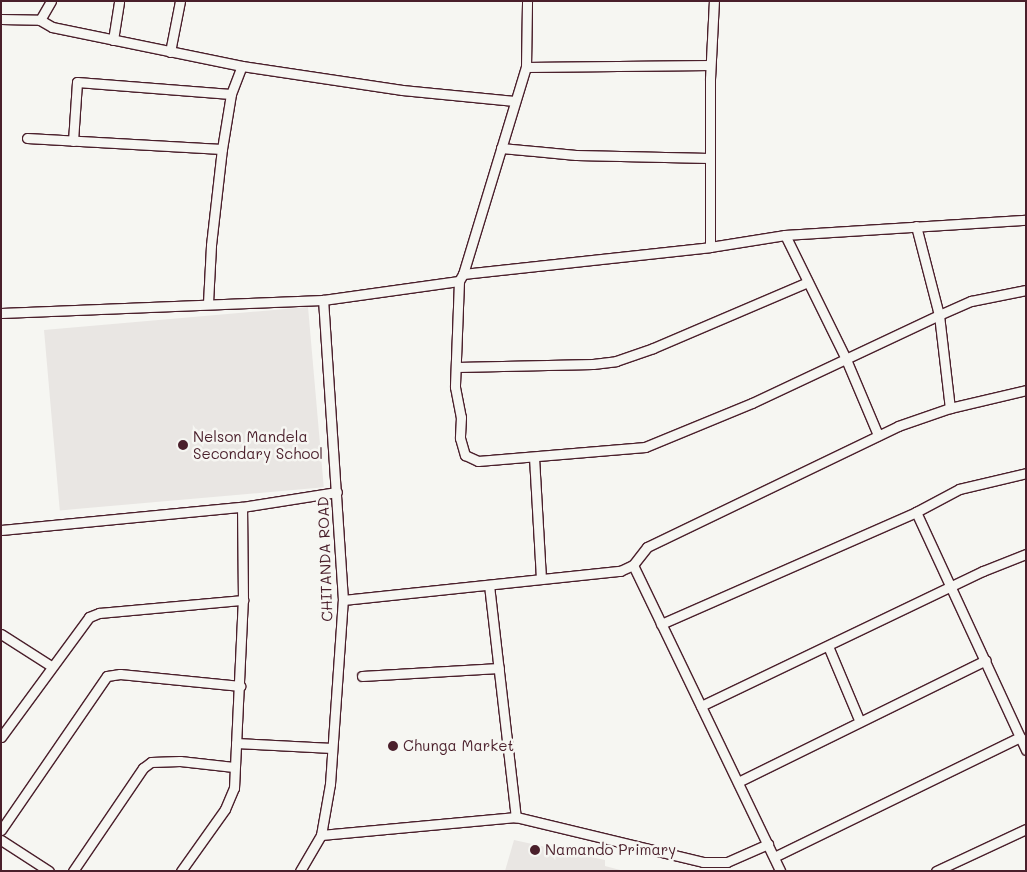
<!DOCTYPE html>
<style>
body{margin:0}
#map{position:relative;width:1027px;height:872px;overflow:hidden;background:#f6f6f2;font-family:Mali,sans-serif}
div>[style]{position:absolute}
.built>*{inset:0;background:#e9e6e3;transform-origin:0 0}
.roads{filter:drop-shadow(1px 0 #4a1f2b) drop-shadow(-1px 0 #4a1f2b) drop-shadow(0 1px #4a1f2b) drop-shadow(0 -1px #4a1f2b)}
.minor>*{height:9px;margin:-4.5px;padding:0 4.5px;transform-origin:4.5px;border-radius:4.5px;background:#f6f6f2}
.dots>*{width:14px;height:14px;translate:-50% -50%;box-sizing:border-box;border:2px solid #f6f6f2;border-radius:50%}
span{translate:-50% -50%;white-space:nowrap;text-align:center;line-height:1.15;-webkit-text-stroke:5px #f6f6f2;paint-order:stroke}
.poi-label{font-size:15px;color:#4a1f2b}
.left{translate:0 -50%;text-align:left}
.street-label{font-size:15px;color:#4a1f2b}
.frame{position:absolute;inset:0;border:2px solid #4a1f2b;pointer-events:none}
</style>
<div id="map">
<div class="built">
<div style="left:308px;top:307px;width:181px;height:265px;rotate:85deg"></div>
<div style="clip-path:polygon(514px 840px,605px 860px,605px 866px,624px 871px,505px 871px)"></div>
</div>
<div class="roads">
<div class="minor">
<div style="left:1px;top:19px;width:39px;rotate:1deg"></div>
<div style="left:40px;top:20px;width:14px;rotate:30deg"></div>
<div style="left:52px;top:27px;width:194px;rotate:11.6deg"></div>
<div style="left:242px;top:66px;width:162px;rotate:8.5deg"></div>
<div style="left:402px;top:90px;width:113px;rotate:5.6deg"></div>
<div style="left:40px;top:20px;width:22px;rotate:-60deg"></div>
<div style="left:113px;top:40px;width:39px;rotate:-81deg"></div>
<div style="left:170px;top:52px;width:52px;rotate:-78.9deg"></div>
<div style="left:526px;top:67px;width:184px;rotate:-0.6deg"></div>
<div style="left:27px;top:138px;width:195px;rotate:3.2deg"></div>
<div style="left:73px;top:141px;width:59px;rotate:-86.1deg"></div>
<div style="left:77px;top:82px;width:154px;rotate:4.5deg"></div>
<div style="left:501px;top:148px;width:75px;rotate:5.3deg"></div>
<div style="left:576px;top:155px;width:133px;rotate:1.3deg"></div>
<div style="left:916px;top:226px;width:92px;rotate:75.5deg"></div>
<div style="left:939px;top:315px;width:94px;rotate:83.3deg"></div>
<div style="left:785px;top:235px;width:136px;rotate:63.8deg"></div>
<div style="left:845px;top:357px;width:85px;rotate:67.1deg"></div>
<div style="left:710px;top:247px;width:168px;rotate:-90deg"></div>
<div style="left:710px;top:79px;width:78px;rotate:-87.1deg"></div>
<div style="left:463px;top:274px;width:216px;rotate:-73.1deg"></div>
<div style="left:526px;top:67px;width:66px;rotate:-89.1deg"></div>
<div style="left:459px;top:281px;width:106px;rotate:92.2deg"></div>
<div style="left:455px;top:387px;width:31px;rotate:79deg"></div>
<div style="left:461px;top:417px;width:21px;rotate:93deg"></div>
<div style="left:460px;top:438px;width:18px;rotate:74deg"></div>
<div style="left:465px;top:455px;width:14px;rotate:25deg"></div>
<div style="left:478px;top:461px;width:168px;rotate:-4.8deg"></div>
<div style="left:645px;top:447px;width:116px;rotate:-22.4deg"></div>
<div style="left:752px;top:403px;width:207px;rotate:-25.2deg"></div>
<div style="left:939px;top:315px;width:35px;rotate:-24deg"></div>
<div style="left:971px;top:301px;width:56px;rotate:-11.3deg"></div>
<div style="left:208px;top:303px;width:58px;rotate:-87deg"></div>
<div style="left:211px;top:245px;width:97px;rotate:-83.5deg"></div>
<div style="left:222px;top:149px;width:56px;rotate:-80.7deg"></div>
<div style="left:231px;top:94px;width:30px;rotate:-69deg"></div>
<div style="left:1px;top:313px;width:322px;rotate:-2.3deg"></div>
<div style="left:323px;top:300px;width:137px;rotate:-8deg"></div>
<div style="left:459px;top:281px;width:8px;rotate:-60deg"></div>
<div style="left:463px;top:274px;width:248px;rotate:-6.2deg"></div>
<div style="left:710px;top:247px;width:76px;rotate:-9.1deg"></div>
<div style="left:785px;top:235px;width:241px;rotate:-3.6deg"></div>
<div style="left:457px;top:367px;width:136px;rotate:-1.3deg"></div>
<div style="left:593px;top:364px;width:23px;rotate:-7deg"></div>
<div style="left:616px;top:361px;width:39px;rotate:-19deg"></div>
<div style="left:653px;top:348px;width:168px;rotate:-23.1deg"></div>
<div style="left:534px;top:457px;width:122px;rotate:86.7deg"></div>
<div style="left:916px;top:512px;width:262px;rotate:65.2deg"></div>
<div style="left:1px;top:530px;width:242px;rotate:-5.5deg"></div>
<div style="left:242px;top:507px;width:96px;rotate:-9deg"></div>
<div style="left:633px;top:565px;width:23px;rotate:-52deg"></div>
<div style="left:647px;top:547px;width:279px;rotate:-25.7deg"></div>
<div style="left:898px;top:426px;width:55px;rotate:-19.1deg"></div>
<div style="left:950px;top:408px;width:78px;rotate:-13.3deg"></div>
<div style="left:489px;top:585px;width:234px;rotate:83.4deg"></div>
<div style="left:343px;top:600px;width:279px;rotate:-6deg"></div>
<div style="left:620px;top:571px;width:14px;rotate:-25deg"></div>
<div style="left:633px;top:565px;width:339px;rotate:64.3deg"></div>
<div style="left:661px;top:624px;width:279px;rotate:-23.7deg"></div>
<div style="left:916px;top:512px;width:49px;rotate:-28.1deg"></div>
<div style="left:959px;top:489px;width:69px;rotate:-13.4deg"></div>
<div style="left:1px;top:634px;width:59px;rotate:32.6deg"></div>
<div style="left:828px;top:646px;width:82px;rotate:67.2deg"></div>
<div style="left:362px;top:676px;width:137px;rotate:-3.3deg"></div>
<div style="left:701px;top:706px;width:313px;rotate:-25.6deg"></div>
<div style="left:983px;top:571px;width:46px;rotate:-21.6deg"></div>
<div style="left:1px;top:737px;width:149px;rotate:-53.7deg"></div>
<div style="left:89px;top:617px;width:11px;rotate:-22deg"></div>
<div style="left:99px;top:613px;width:145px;rotate:-5.2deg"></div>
<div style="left:236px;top:743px;width:96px;rotate:3deg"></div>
<div style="left:738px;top:782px;width:276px;rotate:-26.2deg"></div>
<div style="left:1px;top:830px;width:187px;rotate:-55.5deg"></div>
<div style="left:107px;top:676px;width:13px;rotate:-9deg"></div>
<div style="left:120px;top:674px;width:121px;rotate:5.7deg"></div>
<div style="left:321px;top:835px;width:196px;rotate:-5.3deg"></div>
<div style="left:516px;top:817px;width:192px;rotate:13.5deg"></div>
<div style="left:703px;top:862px;width:24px"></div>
<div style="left:727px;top:862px;width:45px;rotate:-23.7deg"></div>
<div style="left:1px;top:840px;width:57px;rotate:32.9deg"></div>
<div style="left:774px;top:857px;width:274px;rotate:-26deg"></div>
<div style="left:73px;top:871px;width:125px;rotate:-55.8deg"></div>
<div style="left:143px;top:768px;width:10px;rotate:-37deg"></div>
<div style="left:151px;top:762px;width:29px;rotate:-2deg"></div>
<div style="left:180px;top:761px;width:54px;rotate:6.3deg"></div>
<div style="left:181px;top:871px;width:76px;rotate:-54.6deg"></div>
<div style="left:225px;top:809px;width:23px;rotate:-67deg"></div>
<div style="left:234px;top:788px;width:188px;rotate:-87.3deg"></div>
<div style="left:243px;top:600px;width:93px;rotate:-90.6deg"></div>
<div style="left:300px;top:871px;width:42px;rotate:-59.7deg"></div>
<div style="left:321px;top:835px;width:52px;rotate:-80deg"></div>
<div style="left:330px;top:784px;width:184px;rotate:-86deg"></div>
<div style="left:343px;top:600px;width:301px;rotate:-93.8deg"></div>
<div style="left:936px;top:871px;width:99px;rotate:-25deg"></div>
</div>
</div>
<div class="dots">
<div style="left:183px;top:445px;background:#4a1f2b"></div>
<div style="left:393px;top:746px;background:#4a1f2b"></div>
<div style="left:535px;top:850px;background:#4a1f2b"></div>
</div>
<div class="poi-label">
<span class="left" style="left:193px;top:445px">Nelson Mandela<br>Secondary School</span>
<span class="left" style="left:403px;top:746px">Chunga Market</span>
<span class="left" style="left:545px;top:850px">Namando Primary</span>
</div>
<div class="street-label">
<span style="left:325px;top:559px;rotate:-92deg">CHITANDA ROAD</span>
</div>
<div class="frame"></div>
</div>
